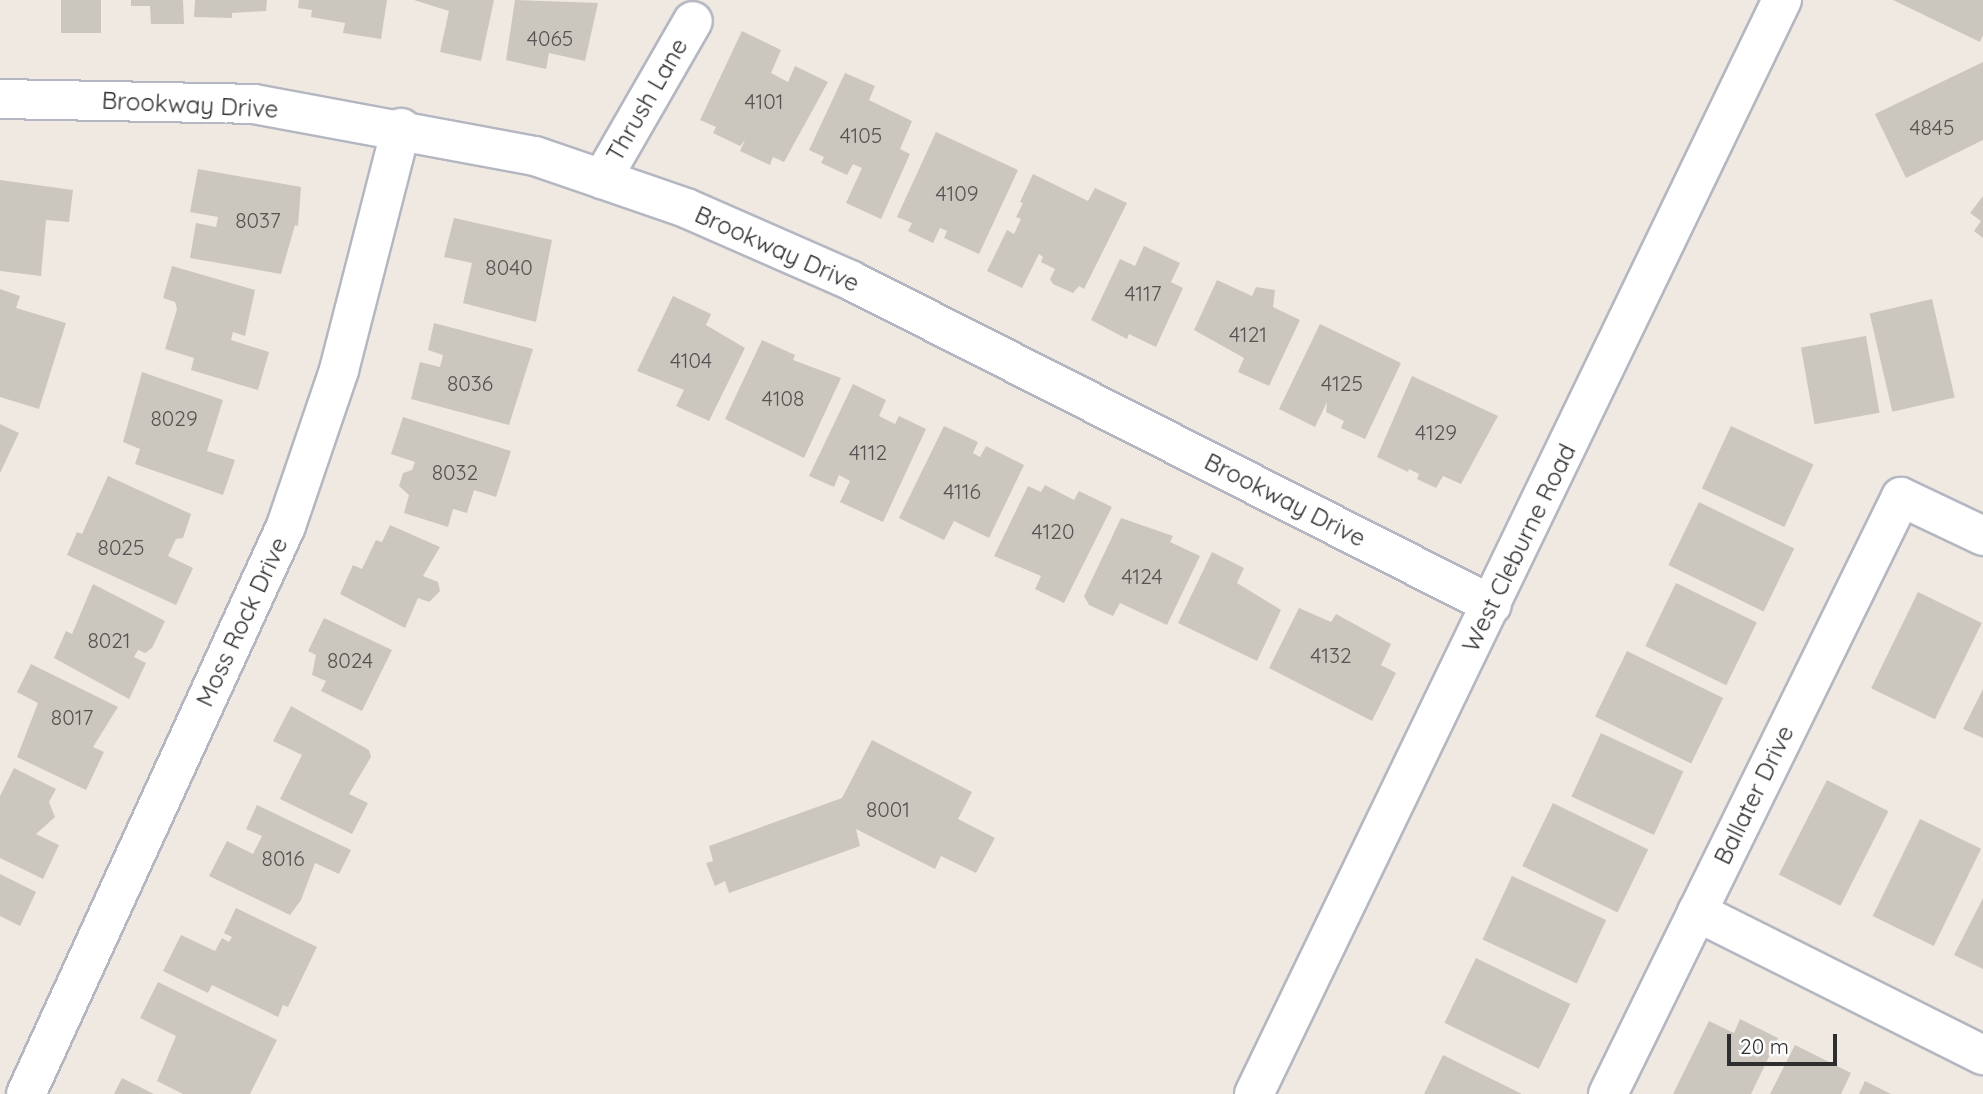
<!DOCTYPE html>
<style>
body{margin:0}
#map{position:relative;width:1983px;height:1094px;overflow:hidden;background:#efe9e1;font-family:Quicksand,sans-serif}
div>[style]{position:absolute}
.building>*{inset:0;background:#cbc7bf;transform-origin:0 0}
.roads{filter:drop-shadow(2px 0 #b4b7c1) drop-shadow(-2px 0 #b4b7c1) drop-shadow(0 2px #b4b7c1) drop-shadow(0 -2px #b4b7c1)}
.minor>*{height:38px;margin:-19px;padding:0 19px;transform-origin:19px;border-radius:19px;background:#fff}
span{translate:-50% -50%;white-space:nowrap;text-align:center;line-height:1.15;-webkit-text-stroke:6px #fff;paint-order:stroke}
.number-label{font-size:21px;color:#555452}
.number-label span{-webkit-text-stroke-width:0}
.street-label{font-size:24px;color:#2e2e2e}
.scale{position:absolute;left:1727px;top:1034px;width:110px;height:32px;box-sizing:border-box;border:4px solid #2e2e2e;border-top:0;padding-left:9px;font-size:21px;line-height:24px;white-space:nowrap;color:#2e2e2e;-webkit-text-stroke:5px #fff;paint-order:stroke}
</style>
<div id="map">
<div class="building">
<div style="left:61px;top:0;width:40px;height:33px"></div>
<div style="clip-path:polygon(131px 0,183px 0,184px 24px,151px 24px,150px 6px,131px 6px)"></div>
<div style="clip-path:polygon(195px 0,267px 0,266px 11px,232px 13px,232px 18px,194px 17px)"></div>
<div style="clip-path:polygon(299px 0,387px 0,381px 39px,343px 33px,345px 23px,311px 17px,312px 10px,298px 8px)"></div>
<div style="clip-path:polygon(414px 0,494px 0,481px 61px,440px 52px,449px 11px)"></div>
<div style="clip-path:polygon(515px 0,598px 3px,585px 61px,549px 53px,546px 69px,506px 60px)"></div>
<div style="clip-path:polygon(1893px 0,1983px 0,1983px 35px,1980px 42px)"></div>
<div style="clip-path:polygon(742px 31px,781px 50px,771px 73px,788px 82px,795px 66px,828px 82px,784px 162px,773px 157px,770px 165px,740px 151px,745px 140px,740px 146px,713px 133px,716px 127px,700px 120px)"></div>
<div style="clip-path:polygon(1983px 62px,1983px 140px,1906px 178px,1875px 114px)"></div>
<div style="clip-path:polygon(845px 73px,875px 86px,869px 100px,912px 121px,900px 149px,910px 154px,881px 219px,846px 203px,862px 168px,853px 164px,847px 175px,821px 163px,824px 157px,809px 150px)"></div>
<div style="clip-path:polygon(936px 132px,1018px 170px,979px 254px,944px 238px,947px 231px,940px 228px,933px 243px,908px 231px,912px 223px,897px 217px)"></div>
<div style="clip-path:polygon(198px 169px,301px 187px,298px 226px,295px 225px,281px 274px,190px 258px,196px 223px,216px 227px,218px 217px,190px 212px)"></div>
<div style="clip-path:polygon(1033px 174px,1088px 201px,1095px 188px,1127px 203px,1084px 289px,1079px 286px,1073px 293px,1053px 284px,1050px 279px,1055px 269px,1041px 262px,1043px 257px,1039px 254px,1022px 288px,987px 271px,1007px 230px,1014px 234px,1021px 219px,1016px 217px,1023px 203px,1020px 202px)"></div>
<div style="clip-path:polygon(0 180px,73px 190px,69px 222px,46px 220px,41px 276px,0 271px)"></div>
<div style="clip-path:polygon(1983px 196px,1983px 238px,1974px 231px,1981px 221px,1970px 213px)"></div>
<div style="clip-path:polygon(454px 218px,552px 240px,536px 322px,463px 303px,472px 263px,444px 257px)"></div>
<div style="clip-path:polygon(1144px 246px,1180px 263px,1171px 282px,1183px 288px,1156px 347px,1129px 334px,1127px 339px,1091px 320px,1120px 259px,1135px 266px)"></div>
<div style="clip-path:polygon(172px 266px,255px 290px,245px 336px,233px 332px,231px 340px,269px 352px,258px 390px,191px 370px,194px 358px,165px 349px,177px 309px,175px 302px,163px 298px)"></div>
<div style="clip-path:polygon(1217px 280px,1252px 296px,1256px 287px,1275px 290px,1273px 307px,1300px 320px,1269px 386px,1238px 372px,1244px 358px,1194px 330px)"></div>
<div style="clip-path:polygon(0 289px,20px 296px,16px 308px,66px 323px,39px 409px,0 397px)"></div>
<div style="clip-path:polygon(673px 296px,711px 314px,706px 325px,745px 348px,709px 421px,676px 406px,684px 390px,637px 371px)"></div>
<div style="left:1932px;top:299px;width:101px;height:64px;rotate:77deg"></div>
<div style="clip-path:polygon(434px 323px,533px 349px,509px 425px,411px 399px,420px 362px,440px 367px,443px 355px,428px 350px)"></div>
<div style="clip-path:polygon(1320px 324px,1401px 363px,1365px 439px,1341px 428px,1344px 421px,1326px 412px,1327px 402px,1315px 427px,1279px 409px)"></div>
<div style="left:1866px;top:336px;width:78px;height:66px;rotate:80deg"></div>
<div style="clip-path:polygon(762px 340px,795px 355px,793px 360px,841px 378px,804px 458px,725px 419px)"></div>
<div style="clip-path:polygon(142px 372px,223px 400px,207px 451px,235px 460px,223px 495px,135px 464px,140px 449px,123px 442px)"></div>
<div style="clip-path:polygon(1412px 376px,1498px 416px,1461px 484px,1443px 476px,1436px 488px,1417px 479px,1419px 474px,1409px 469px,1408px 472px,1377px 457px)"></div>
<div style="clip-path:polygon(853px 384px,886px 400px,879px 416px,895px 424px,899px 416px,926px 429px,883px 522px,840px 502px,850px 481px,839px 475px,834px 487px,809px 476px)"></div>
<div style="clip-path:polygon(403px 417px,511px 451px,496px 497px,474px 490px,467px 513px,453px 509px,448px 527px,404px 513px,409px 495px,399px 486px,403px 473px,412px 470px,415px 462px,391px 454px)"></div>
<div style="clip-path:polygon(0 424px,19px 433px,0 473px)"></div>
<div style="clip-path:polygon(944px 426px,978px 442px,973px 453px,980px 457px,986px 446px,1024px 465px,989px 538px,954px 521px,944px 540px,899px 518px)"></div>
<div style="left:1731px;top:426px;width:91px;height:69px;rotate:25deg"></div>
<div style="clip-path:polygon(108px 476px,191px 514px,183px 538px,176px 539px,168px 556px,193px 568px,176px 605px,67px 555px,77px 532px,82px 534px)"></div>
<div style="clip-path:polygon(1045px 485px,1074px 500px,1079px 491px,1112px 507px,1064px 603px,1035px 589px,1041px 576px,994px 556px,1028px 486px,1041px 492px)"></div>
<div style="left:1699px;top:502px;width:106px;height:70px;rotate:26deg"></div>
<div style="clip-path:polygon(1121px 518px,1173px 536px,1170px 542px,1200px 556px,1167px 625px,1120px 603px,1113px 616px,1089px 605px,1084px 596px)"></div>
<div style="clip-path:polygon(390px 525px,440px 547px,423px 576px,438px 582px,440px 591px,429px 602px,418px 598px,405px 628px,340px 594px,353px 565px,362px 569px,376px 540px,382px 542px)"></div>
<div style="clip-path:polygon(1212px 552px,1244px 568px,1237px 583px,1281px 610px,1257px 661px,1178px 623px)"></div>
<div style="left:1676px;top:583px;width:90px;height:70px;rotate:26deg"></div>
<div style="clip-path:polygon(93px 584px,165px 621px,152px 648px,145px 653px,138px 650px,134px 657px,146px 663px,129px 699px,54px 658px,66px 631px,72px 634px)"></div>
<div style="left:1918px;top:592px;width:71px;height:107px;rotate:26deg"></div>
<div style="clip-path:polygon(1299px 608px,1331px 622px,1336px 614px,1391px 644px,1381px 665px,1396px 673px,1372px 721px,1269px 668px)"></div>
<div style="clip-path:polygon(324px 618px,392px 650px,362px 711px,321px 691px,326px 681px,312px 675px,316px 655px,308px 651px)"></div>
<div style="left:1627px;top:651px;width:107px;height:73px;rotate:26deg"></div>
<div style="clip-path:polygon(31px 664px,118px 707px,93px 747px,104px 752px,86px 790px,17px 757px,38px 703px,17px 692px)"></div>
<div style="clip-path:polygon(1983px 689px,1983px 738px,1963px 729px)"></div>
<div style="clip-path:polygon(291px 706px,369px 750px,371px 757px,349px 794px,368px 803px,352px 834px,280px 799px,302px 755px,273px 741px)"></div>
<div style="left:1601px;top:733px;width:91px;height:70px;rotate:25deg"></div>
<div style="clip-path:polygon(872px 740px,972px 792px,958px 819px,995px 838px,976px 873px,941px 856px,935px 869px,856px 829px,860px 846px,729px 893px,725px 881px,715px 886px,706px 863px,713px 861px,709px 846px,842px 798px)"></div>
<div style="clip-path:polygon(14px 768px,56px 789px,49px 802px,55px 817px,36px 834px,59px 845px,43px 879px,0 858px,0 796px)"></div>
<div style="left:1827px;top:780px;width:69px;height:106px;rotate:27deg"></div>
<div style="left:1553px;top:803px;width:106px;height:70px;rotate:26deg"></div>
<div style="clip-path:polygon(257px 805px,351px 850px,339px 874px,315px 863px,301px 900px,290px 915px,209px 876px,227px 841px,253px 854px,262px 836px,246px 829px)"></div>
<div style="left:1920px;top:819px;width:68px;height:108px;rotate:26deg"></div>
<div style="clip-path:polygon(0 874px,36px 892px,20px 926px,0 916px)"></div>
<div style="left:1512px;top:876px;width:104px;height:70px;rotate:25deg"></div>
<div style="clip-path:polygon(1983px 898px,1983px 969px,1954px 955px)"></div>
<div style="clip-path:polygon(236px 908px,317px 947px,288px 1007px,283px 1005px,278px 1017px,212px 985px,208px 993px,163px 971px,181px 935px,215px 951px,222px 938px,229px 942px,232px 937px,224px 933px)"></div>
<div style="left:1476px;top:958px;width:105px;height:72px;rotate:26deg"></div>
<div style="clip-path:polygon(158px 982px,277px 1040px,250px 1094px,183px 1094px,157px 1081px,176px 1036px,140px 1018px)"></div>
<div style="clip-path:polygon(1740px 1019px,1778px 1038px,1751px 1094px,1673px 1094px,1709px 1021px,1734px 1033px)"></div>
<div style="clip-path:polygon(1795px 1045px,1851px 1073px,1841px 1094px,1770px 1094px)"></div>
<div style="clip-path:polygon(1443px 1055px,1522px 1094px,1424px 1094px)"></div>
<div style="clip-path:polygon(122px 1078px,154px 1094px,114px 1094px)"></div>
<div style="clip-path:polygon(1865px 1081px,1891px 1094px,1859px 1094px)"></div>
</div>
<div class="roads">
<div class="minor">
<div style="left:0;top:99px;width:254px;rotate:1.1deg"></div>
<div style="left:254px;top:104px;width:286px;rotate:10.5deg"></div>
<div style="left:535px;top:156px;width:71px;rotate:18.9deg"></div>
<div style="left:602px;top:179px;width:89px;rotate:19deg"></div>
<div style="left:686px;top:208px;width:181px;rotate:23.7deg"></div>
<div style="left:852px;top:281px;width:717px;rotate:26.85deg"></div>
<div style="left:602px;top:179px;width:182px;rotate:-60.1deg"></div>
<div style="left:1697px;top:912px;width:320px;rotate:26.6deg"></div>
<div style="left:26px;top:1094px;width:625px;rotate:-65.4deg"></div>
<div style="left:286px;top:526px;width:165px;rotate:-71.2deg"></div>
<div style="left:339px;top:370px;width:250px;rotate:-75.6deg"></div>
<div style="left:1254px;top:1094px;width:1215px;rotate:-64.24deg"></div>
<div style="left:1608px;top:1094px;width:665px;rotate:-63.86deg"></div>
<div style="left:1901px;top:497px;width:91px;rotate:25.4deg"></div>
</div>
</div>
<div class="number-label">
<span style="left:550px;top:38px">4065</span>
<span style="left:764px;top:101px">4101</span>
<span style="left:1932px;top:127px">4845</span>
<span style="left:861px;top:135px">4105</span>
<span style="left:957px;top:193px">4109</span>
<span style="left:258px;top:220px">8037</span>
<span style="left:509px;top:267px">8040</span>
<span style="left:1143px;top:293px">4117</span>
<span style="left:1248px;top:334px">4121</span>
<span style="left:691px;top:360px">4104</span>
<span style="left:470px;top:383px">8036</span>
<span style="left:1342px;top:383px">4125</span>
<span style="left:783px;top:398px">4108</span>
<span style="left:174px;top:418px">8029</span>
<span style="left:1436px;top:432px">4129</span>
<span style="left:868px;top:452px">4112</span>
<span style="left:455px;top:472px">8032</span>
<span style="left:962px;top:491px">4116</span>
<span style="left:1053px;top:531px">4120</span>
<span style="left:121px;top:547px">8025</span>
<span style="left:1142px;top:576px">4124</span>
<span style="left:109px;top:640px">8021</span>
<span style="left:1331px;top:655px">4132</span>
<span style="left:350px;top:660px">8024</span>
<span style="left:72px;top:717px">8017</span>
<span style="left:888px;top:809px">8001</span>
<span style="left:283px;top:858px">8016</span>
</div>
<div class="street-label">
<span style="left:647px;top:100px;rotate:-60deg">Thrush Lane</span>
<span style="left:190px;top:105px;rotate:3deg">Brookway Drive</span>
<span style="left:777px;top:249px;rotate:24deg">Brookway Drive</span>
<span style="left:1285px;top:500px;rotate:27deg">Brookway Drive</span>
<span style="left:1519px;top:548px;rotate:-64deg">West Cleburne Road</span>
<span style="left:242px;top:622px;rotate:-65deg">Moss Rock Drive</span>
<span style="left:1754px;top:795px;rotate:-64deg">Ballater Drive</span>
</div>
<div class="scale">20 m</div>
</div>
